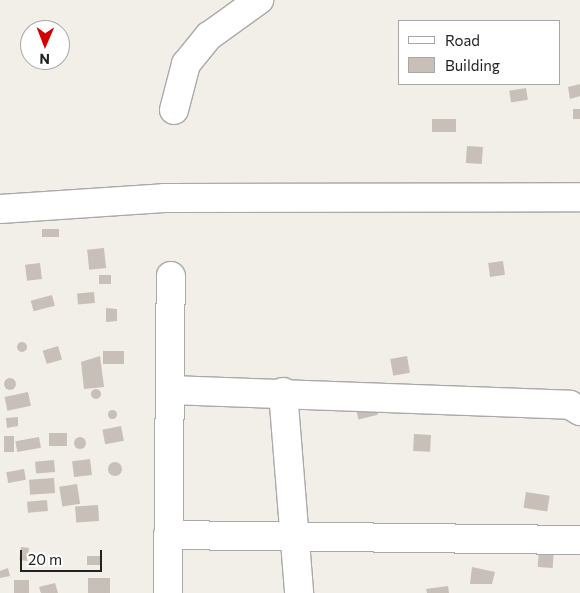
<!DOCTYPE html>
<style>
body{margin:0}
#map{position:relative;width:580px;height:593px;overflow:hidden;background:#f2efe9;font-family:Commissioner,sans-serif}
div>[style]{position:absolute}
.building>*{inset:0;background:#c7bfb8;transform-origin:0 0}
.round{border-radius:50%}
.roads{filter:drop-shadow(1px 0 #a9a9a9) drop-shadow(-1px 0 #a9a9a9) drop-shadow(0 1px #a9a9a9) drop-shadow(0 -1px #a9a9a9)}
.minor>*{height:28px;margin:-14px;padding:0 14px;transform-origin:14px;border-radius:14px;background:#fff}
span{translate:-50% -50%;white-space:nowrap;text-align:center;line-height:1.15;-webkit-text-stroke:4px #fff;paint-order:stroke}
.legend{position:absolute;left:398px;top:20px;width:162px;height:65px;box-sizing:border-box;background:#fff;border:1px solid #a7a7a7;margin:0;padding:6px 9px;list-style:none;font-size:15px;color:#222}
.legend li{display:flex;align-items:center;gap:10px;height:25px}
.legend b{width:25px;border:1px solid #a7a7a7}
.north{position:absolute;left:20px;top:20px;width:50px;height:50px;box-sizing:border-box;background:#fff;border:1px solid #a7a7a7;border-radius:50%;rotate:181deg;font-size:14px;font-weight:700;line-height:20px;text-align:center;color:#222}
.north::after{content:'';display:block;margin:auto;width:18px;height:22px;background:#d40000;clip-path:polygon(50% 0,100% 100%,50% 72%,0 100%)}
.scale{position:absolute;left:20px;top:550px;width:82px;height:22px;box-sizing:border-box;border:2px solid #222;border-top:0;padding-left:6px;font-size:15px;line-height:18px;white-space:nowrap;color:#222;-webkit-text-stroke:4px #fff;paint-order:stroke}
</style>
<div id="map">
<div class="building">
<div style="clip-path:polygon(580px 84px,580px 96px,570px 99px,568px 87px)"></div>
<div style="left:526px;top:88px;width:12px;height:17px;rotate:81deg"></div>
<div style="left:573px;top:109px;width:7px;height:10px"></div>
<div style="left:456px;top:119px;width:13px;height:24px;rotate:90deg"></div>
<div style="left:467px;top:146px;width:16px;height:17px;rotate:4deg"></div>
<div style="left:42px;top:229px;width:17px;height:8px"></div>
<div style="left:104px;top:248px;width:20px;height:17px;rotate:84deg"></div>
<div style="left:503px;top:261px;width:14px;height:15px;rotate:82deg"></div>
<div style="left:40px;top:263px;width:16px;height:15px;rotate:83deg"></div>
<div style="left:111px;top:275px;width:9px;height:12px;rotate:90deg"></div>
<div style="left:94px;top:292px;width:11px;height:17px;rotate:85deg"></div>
<div style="left:52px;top:295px;width:11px;height:22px;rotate:75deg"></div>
<div style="clip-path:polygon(106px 308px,117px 309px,117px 321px,106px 322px)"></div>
<div class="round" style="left:17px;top:342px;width:10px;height:10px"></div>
<div style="left:58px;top:346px;width:14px;height:16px;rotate:73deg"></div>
<div style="left:124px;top:351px;width:13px;height:21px;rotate:90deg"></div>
<div style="clip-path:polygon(100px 356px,104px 387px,84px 389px,81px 362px)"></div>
<div style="left:407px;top:356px;width:17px;height:17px;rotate:80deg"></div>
<div class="round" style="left:4px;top:378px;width:12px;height:12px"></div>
<div class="round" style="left:91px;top:389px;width:10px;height:10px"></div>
<div style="left:28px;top:392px;width:14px;height:24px;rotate:78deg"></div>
<div style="left:375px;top:403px;width:12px;height:20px;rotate:76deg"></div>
<div class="round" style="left:107.5px;top:409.5px;width:9px;height:9px"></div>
<div style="clip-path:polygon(18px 417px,18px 426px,7px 428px,6px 418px)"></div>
<div style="left:121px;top:426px;width:15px;height:19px;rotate:79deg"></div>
<div style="left:49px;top:433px;width:18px;height:13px"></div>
<div style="left:414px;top:434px;width:17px;height:17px;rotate:3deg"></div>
<div style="left:4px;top:436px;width:10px;height:16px"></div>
<div style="left:39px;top:437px;width:11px;height:24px;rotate:80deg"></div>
<div class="round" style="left:74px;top:437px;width:12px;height:12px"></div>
<div style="left:90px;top:459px;width:16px;height:18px;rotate:83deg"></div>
<div style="left:54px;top:460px;width:12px;height:19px;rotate:85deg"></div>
<div class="round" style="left:108px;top:462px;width:14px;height:14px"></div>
<div style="left:24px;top:469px;width:11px;height:18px;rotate:80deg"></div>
<div style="left:54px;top:478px;width:15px;height:25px;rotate:86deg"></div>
<div style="left:77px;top:484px;width:20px;height:18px;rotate:81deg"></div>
<div style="left:526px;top:492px;width:24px;height:16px;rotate:9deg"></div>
<div style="left:47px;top:500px;width:11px;height:20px;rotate:85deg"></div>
<div style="left:98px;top:505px;width:16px;height:23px;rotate:86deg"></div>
<div style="left:21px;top:547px;width:8px;height:13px;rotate:7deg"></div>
<div style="left:539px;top:548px;width:15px;height:19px;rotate:4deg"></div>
<div style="left:100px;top:556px;width:9px;height:13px;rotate:90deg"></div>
<div style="clip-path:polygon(472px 567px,495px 572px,492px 584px,470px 584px)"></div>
<div style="clip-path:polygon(8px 568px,10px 576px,0 578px,0 571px)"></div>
<div style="left:88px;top:578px;width:22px;height:15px"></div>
<div style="left:14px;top:580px;width:15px;height:13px"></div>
<div style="clip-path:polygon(55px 583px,58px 593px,41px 593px,39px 587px)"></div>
<div style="clip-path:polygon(448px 586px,449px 593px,427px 593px,426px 589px)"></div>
</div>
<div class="roads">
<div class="minor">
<div style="left:174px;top:110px;width:48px;rotate:-75.4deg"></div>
<div style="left:186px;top:64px;width:36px;rotate:-51deg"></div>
<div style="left:209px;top:36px;width:62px;rotate:-35.8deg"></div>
<div style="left:0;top:209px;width:164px;rotate:-3.8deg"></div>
<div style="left:164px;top:198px;width:416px;rotate:-0.1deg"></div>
<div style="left:170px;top:390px;width:400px;rotate:2.1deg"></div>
<div style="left:570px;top:405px;width:12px;rotate:31deg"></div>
<div style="left:283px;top:392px;width:202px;rotate:85.4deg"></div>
<div style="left:168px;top:535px;width:412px;rotate:0.7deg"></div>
<div style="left:168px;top:593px;width:317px;rotate:-89.5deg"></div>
</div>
</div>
<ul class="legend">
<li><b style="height:6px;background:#fff"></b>Road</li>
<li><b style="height:14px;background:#c7bfb8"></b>Building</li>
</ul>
<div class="north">N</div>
<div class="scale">20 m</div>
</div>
